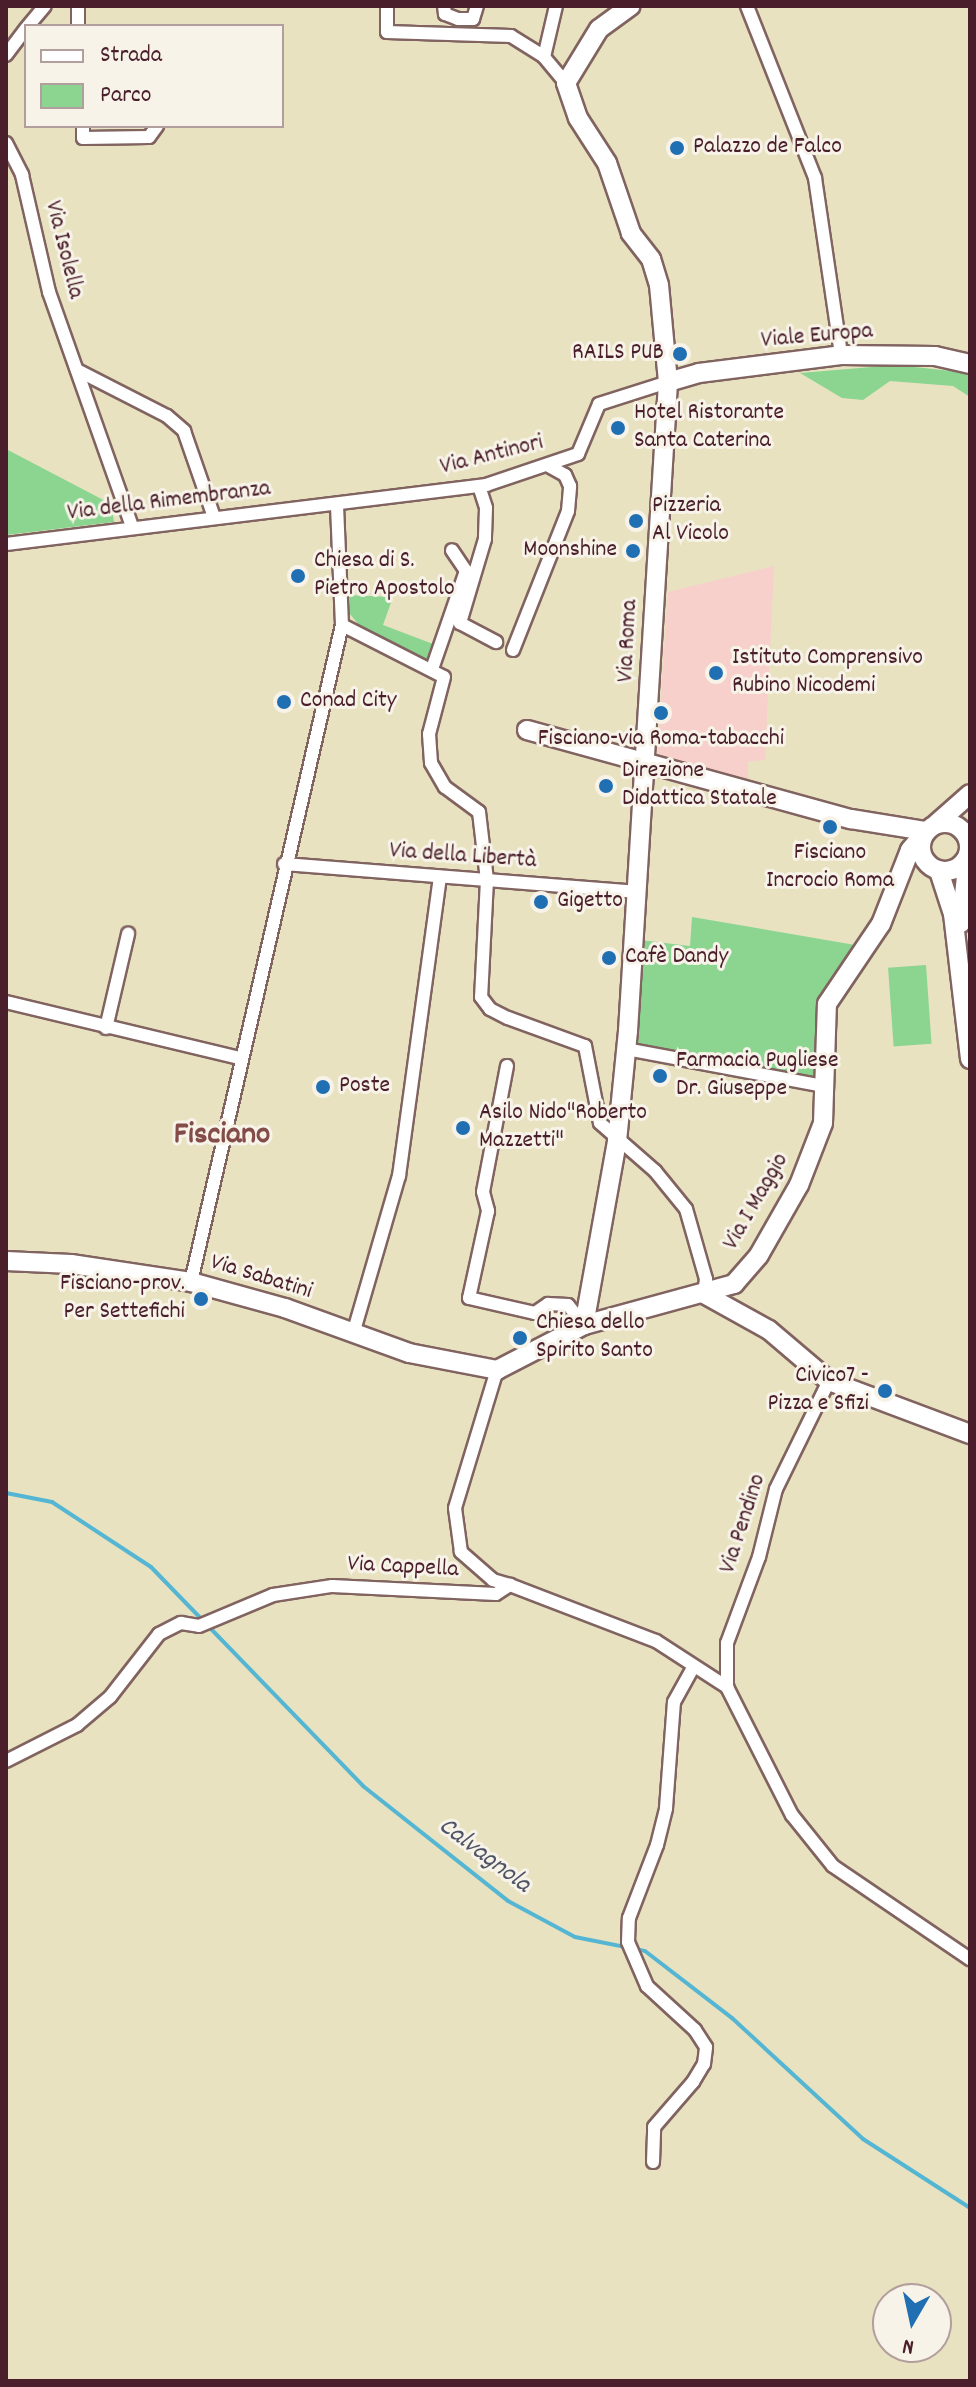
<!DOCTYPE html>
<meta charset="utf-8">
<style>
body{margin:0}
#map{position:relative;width:976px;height:2387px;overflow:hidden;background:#e8e2c1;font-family:Dekko,sans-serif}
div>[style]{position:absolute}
.built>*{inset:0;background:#f7d0cb}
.green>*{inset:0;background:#8bd591;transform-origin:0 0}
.stream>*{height:4px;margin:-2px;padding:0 2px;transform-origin:2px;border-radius:2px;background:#55b6d3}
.roads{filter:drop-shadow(2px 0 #816360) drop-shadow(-2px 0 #816360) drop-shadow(0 2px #816360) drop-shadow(0 -2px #816360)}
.street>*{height:12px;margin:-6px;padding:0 6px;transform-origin:6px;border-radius:6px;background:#fff}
.secondary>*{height:18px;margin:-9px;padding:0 9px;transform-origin:9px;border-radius:9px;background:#fff}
.secondary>.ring{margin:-9px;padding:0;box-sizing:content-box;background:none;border:18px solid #fff;border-radius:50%}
.dots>*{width:22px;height:22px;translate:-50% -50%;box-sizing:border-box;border:4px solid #f7f3e8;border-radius:50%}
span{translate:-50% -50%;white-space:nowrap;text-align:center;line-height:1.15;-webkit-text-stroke:6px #f7f3e8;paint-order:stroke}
.poi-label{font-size:24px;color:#4a1f2b}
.left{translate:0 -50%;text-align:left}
.right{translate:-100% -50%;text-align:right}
.street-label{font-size:24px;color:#4a1f2b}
.water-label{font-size:26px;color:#4e5466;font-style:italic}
.district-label{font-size:32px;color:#844c49;font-weight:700}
.frame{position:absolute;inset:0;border:8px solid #4a1f2b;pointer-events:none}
.legend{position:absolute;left:24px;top:24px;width:260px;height:104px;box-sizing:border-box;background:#f7f3e8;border:2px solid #b29e9c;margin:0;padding:10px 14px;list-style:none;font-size:24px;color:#4a1f2b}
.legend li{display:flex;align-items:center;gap:16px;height:40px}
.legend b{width:40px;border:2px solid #b29e9c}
.north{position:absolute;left:872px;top:2283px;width:80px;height:80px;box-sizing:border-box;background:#f7f3e8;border:2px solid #b29e9c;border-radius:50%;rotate:189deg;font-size:22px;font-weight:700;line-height:32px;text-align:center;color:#4a1f2b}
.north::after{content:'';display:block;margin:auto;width:28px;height:36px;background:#1f6fb2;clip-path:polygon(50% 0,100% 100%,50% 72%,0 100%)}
</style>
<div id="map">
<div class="built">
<div style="clip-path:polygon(774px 566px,765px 760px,748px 762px,748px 780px,657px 755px,668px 592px)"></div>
</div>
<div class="green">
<div style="clip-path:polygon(896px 365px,970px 373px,970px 397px,953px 386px,890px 381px,863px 400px,842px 398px,800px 373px)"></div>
<div style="clip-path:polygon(6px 449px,111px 504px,114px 522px,6px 535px)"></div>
<div style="clip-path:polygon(347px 595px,393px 597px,383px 625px,441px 647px,432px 663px,367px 635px,350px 614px)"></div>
<div style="clip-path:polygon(692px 917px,861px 946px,826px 995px,822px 1090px,631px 1056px,640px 940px,690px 946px)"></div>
<div style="left:926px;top:965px;width:79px;height:38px;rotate:86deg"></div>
</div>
<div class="stream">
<div style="left:6px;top:1493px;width:47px;rotate:11.1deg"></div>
<div style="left:52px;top:1502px;width:118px;rotate:33.3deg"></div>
<div style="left:151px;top:1567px;width:305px;rotate:45.9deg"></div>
<div style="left:363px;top:1786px;width:185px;rotate:38.4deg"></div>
<div style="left:508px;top:1901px;width:76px;rotate:28.2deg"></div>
<div style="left:575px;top:1937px;width:71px;rotate:11.3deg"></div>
<div style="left:645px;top:1951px;width:110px;rotate:37.6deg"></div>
<div style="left:732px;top:2018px;width:178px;rotate:42.7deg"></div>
<div style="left:863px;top:2139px;width:127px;rotate:32.8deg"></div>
</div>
<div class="roads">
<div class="street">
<div style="left:78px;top:6px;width:20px;rotate:90deg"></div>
<div style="left:387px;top:6px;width:26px;rotate:90deg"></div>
<div style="left:387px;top:32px;width:124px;rotate:1.8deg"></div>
<div style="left:511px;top:36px;width:39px;rotate:32deg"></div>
<div style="left:544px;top:57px;width:34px;rotate:50deg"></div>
<div style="left:444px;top:6px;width:8px;rotate:83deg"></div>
<div style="left:445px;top:14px;width:14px;rotate:21deg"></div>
<div style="left:458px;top:19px;width:15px"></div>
<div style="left:473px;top:19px;width:14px;rotate:-73deg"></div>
<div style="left:747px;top:6px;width:185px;rotate:68.4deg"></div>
<div style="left:815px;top:178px;width:179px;rotate:81.6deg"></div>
<div style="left:28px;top:26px;width:26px;rotate:-50deg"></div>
<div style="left:6px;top:55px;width:34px;rotate:-53deg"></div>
<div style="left:544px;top:57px;width:52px;rotate:-76.8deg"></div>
<div style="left:83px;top:126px;width:12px;rotate:90deg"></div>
<div style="left:83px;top:138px;width:66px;rotate:-0.9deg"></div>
<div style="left:149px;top:137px;width:14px;rotate:-54deg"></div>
<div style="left:6px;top:143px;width:36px;rotate:63deg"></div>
<div style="left:22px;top:175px;width:120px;rotate:77deg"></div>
<div style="left:49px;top:292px;width:249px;rotate:70.5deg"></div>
<div style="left:77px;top:370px;width:101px;rotate:27.1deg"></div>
<div style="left:167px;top:416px;width:23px;rotate:41deg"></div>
<div style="left:184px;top:431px;width:91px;rotate:70.8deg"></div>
<div style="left:479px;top:486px;width:23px;rotate:72deg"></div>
<div style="left:486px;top:508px;width:31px;rotate:92deg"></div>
<div style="left:485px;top:539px;width:88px;rotate:106.6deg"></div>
<div style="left:460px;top:623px;width:41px;rotate:27.8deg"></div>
<div style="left:6px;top:544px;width:484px;rotate:-7deg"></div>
<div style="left:486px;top:485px;width:97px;rotate:-18.6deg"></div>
<div style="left:578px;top:454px;width:54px;rotate:-67.2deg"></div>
<div style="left:599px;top:404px;width:72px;rotate:-17.7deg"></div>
<div style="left:342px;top:625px;width:114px;rotate:27deg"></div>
<div style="left:444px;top:677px;width:59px;rotate:104.7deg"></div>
<div style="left:429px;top:734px;width:29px;rotate:86deg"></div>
<div style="left:431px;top:763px;width:28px;rotate:60deg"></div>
<div style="left:445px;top:787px;width:42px;rotate:36.3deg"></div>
<div style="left:479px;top:812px;width:68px;rotate:83.3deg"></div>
<div style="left:487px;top:880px;width:117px;rotate:92.9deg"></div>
<div style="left:481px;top:997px;width:15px;rotate:53deg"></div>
<div style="left:490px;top:1009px;width:20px;rotate:27deg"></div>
<div style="left:508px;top:1018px;width:82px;rotate:20deg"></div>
<div style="left:585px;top:1046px;width:78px;rotate:79deg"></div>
<div style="left:600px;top:1123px;width:73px;rotate:41.1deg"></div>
<div style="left:655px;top:1171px;width:49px;rotate:50.8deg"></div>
<div style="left:686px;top:1209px;width:73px;rotate:74.1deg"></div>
<div style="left:706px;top:1279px;width:15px;rotate:98deg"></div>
<div style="left:513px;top:650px;width:149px;rotate:-68.4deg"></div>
<div style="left:568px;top:511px;width:25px;rotate:-85deg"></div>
<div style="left:570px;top:486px;width:12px;rotate:-114deg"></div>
<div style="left:565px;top:475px;width:18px;rotate:-151deg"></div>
<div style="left:432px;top:669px;width:104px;rotate:-70.9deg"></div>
<div style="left:466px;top:571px;width:25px;rotate:-124deg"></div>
<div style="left:284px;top:864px;width:356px;rotate:4.5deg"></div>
<div style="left:6px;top:1002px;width:240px;rotate:13.5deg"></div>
<div style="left:106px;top:1028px;width:97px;rotate:-76.8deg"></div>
<div style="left:626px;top:1049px;width:201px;rotate:10.6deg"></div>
<div style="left:507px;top:1066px;width:128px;rotate:100.8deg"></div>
<div style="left:483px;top:1192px;width:20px;rotate:75deg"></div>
<div style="left:488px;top:1211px;width:89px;rotate:102.3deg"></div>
<div style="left:469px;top:1298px;width:68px;rotate:12.8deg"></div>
<div style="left:535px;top:1313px;width:16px;rotate:-35deg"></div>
<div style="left:548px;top:1304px;width:20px;rotate:3deg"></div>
<div style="left:568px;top:1305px;width:26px;rotate:51deg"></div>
<div style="left:191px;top:1282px;width:674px;rotate:-77.06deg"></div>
<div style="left:342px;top:625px;width:120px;rotate:-92.4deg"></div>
<div style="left:353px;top:1334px;width:165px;rotate:-73.8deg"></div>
<div style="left:399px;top:1176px;width:302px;rotate:-82.2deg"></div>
<div style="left:510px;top:1585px;width:156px;rotate:21deg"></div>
<div style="left:656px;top:1641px;width:85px;rotate:32.9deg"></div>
<div style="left:727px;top:1687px;width:144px;rotate:63.1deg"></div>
<div style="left:792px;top:1815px;width:65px;rotate:51.2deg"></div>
<div style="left:833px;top:1866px;width:166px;rotate:34.2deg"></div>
<div style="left:727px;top:1687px;width:44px;rotate:-90deg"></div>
<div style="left:727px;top:1643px;width:92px;rotate:-69.6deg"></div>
<div style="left:759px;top:1557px;width:70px;rotate:-76deg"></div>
<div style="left:776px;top:1489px;width:120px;rotate:-63.9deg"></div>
<div style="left:6px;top:1761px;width:80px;rotate:-26.9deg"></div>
<div style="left:77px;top:1725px;width:43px;rotate:-40.3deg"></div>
<div style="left:110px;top:1697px;width:80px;rotate:-52.1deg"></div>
<div style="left:159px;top:1634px;width:25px;rotate:-27deg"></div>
<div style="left:181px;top:1623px;width:18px;rotate:9deg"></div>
<div style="left:199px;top:1626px;width:80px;rotate:-22.7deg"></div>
<div style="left:273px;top:1595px;width:60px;rotate:-8.7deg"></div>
<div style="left:332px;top:1586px;width:164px;rotate:2.8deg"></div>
<div style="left:496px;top:1594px;width:17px;rotate:-33deg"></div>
<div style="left:510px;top:1585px;width:18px;rotate:-164deg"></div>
<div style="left:493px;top:1580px;width:43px;rotate:-138.8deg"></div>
<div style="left:461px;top:1552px;width:44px;rotate:-97.8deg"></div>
<div style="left:455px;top:1508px;width:144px;rotate:-73.1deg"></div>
<div style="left:653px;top:2162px;width:35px;rotate:-88deg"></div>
<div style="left:654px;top:2127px;width:60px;rotate:-49.1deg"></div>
<div style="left:693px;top:2082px;width:21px;rotate:-59deg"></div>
<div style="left:704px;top:2064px;width:17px;rotate:-83deg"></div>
<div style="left:706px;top:2047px;width:20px;rotate:-123deg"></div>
<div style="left:695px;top:2030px;width:65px;rotate:-137.5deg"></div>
<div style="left:647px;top:1986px;width:48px;rotate:-113.4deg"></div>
<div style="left:628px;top:1942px;width:24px;rotate:-88deg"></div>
<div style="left:629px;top:1918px;width:78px;rotate:-69deg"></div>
<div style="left:657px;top:1845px;width:38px;rotate:-76deg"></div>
<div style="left:666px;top:1808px;width:106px;rotate:-85.7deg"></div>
<div style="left:674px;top:1702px;width:39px;rotate:-61deg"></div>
</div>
<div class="secondary">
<div style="left:668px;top:382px;width:32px;rotate:-16deg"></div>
<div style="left:699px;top:373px;width:143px;rotate:-7.2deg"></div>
<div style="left:841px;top:355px;width:94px;rotate:0.6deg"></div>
<div style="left:935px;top:356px;width:36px;rotate:13deg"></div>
<div style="left:527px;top:730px;width:336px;rotate:15.4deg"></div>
<div style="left:851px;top:819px;width:76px;rotate:9.1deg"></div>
<div class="ring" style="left:921px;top:823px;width:30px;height:30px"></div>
<div style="left:936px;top:824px;width:45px;rotate:-41.4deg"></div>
<div style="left:939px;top:871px;width:45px;rotate:72deg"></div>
<div style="left:953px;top:914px;width:146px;rotate:83.3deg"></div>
<div style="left:961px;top:923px;width:66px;rotate:-83.9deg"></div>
<div style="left:6px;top:1261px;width:65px;rotate:2.6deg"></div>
<div style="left:71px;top:1264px;width:121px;rotate:8.5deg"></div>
<div style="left:191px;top:1282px;width:98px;rotate:15.5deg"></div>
<div style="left:285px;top:1308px;width:132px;rotate:19.9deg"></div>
<div style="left:409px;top:1353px;width:90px;rotate:10.9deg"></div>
<div style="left:497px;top:1370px;width:98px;rotate:-27.3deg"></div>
<div style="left:584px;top:1325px;width:156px;rotate:-15.3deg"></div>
<div style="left:734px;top:1284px;width:38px;rotate:-49deg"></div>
<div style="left:759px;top:1255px;width:81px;rotate:-60.3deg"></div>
<div style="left:799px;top:1185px;width:66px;rotate:-68.8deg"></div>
<div style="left:823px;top:1123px;width:119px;rotate:-88.1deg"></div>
<div style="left:827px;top:1004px;width:97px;rotate:-56deg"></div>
<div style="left:881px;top:924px;width:79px;rotate:-68.6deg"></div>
<div style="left:910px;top:850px;width:18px;rotate:-49deg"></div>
<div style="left:704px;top:1294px;width:74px;rotate:29deg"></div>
<div style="left:769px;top:1330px;width:79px;rotate:40.4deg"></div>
<div style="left:829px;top:1381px;width:151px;rotate:20.6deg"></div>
<div style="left:584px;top:1325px;width:187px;rotate:-79.8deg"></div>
<div style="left:617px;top:1141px;width:111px;rotate:-84.3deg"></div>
<div style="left:628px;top:1031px;width:650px;rotate:-86.47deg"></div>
<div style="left:668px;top:382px;width:97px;rotate:-95.3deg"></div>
<div style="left:659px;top:285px;width:27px;rotate:-107deg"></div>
<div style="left:651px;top:259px;width:33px;rotate:-128deg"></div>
<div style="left:631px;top:233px;width:74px;rotate:-108.9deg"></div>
<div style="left:607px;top:163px;width:54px;rotate:-122.8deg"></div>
<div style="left:578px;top:118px;width:37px;rotate:-109deg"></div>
<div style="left:566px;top:83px;width:63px;rotate:-58.6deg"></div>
<div style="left:599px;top:29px;width:39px;rotate:-36deg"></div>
</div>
</div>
<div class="dots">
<div style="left:677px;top:148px;background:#1f6fb2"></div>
<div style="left:680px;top:354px;background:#1f6fb2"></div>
<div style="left:618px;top:428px;background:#1f6fb2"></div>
<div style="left:636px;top:521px;background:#1f6fb2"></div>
<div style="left:633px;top:551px;background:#1f6fb2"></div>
<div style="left:298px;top:576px;background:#1f6fb2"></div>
<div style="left:716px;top:673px;background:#1f6fb2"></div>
<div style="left:284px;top:702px;background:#1f6fb2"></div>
<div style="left:661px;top:713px;background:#1f6fb2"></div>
<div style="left:606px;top:786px;background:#1f6fb2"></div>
<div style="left:830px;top:827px;background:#1f6fb2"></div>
<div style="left:541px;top:902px;background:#1f6fb2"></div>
<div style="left:609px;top:958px;background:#1f6fb2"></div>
<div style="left:660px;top:1076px;background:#1f6fb2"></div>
<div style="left:323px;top:1087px;background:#1f6fb2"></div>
<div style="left:463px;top:1128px;background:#1f6fb2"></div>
<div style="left:201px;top:1299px;background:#1f6fb2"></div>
<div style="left:520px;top:1338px;background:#1f6fb2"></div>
<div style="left:885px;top:1391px;background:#1f6fb2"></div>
</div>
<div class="poi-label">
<span class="left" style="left:693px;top:148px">Palazzo de Falco</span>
<span class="right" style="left:664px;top:354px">RAILS PUB</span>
<span class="left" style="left:634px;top:428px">Hotel Ristorante<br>Santa Caterina</span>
<span class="left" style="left:652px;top:521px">Pizzeria<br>Al Vicolo</span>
<span class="right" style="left:617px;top:551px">Moonshine</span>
<span class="left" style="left:314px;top:576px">Chiesa di S.<br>Pietro Apostolo</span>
<span class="left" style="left:732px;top:673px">Istituto Comprensivo<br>Rubino Nicodemi</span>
<span class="left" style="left:300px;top:702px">Conad City</span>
<span style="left:661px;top:740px">Fisciano-via Roma-tabacchi</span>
<span class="left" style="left:622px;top:786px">Direzione<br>Didattica Statale</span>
<span style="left:830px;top:868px">Fisciano<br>Incrocio Roma</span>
<span class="left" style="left:557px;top:902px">Gigetto</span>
<span class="left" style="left:625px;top:958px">Cafè Dandy</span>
<span class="left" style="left:676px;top:1076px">Farmacia Pugliese<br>Dr. Giuseppe</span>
<span class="left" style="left:339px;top:1087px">Poste</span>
<span class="left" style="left:479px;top:1128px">Asilo Nido"Roberto<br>Mazzetti"</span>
<span class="right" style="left:185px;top:1299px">Fisciano-prov.<br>Per Settefichi</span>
<span class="left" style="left:536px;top:1338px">Chiesa dello<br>Spirito Santo</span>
<span class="right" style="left:869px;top:1391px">Civico7 -<br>Pizza e Sfizi</span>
</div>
<div class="street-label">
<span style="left:63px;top:250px;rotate:76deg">Via Isolella</span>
<span style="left:817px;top:337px;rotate:-5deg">Viale Europa</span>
<span style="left:492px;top:456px;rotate:-14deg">Via Antinori</span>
<span style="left:169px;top:502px;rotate:-7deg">Via della Rimembranza</span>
<span style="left:629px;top:641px;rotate:-87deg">Via Roma</span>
<span style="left:463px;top:857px;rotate:4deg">Via della Libertà</span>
<span style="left:757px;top:1202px;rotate:-60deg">Via I Maggio</span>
<span style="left:261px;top:1278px;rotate:17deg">Via Sabatini</span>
<span style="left:744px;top:1524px;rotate:-72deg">Via Pendino</span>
<span style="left:403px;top:1568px;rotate:3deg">Via Cappella</span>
</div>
<div class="water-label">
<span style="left:484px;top:1856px;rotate:37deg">Calvagnola</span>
</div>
<div class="district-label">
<span style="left:222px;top:1136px">Fisciano</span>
</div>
<div class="frame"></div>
<ul class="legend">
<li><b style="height:10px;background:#fff"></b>Strada</li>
<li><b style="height:22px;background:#8bd591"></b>Parco</li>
</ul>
<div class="north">N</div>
</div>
